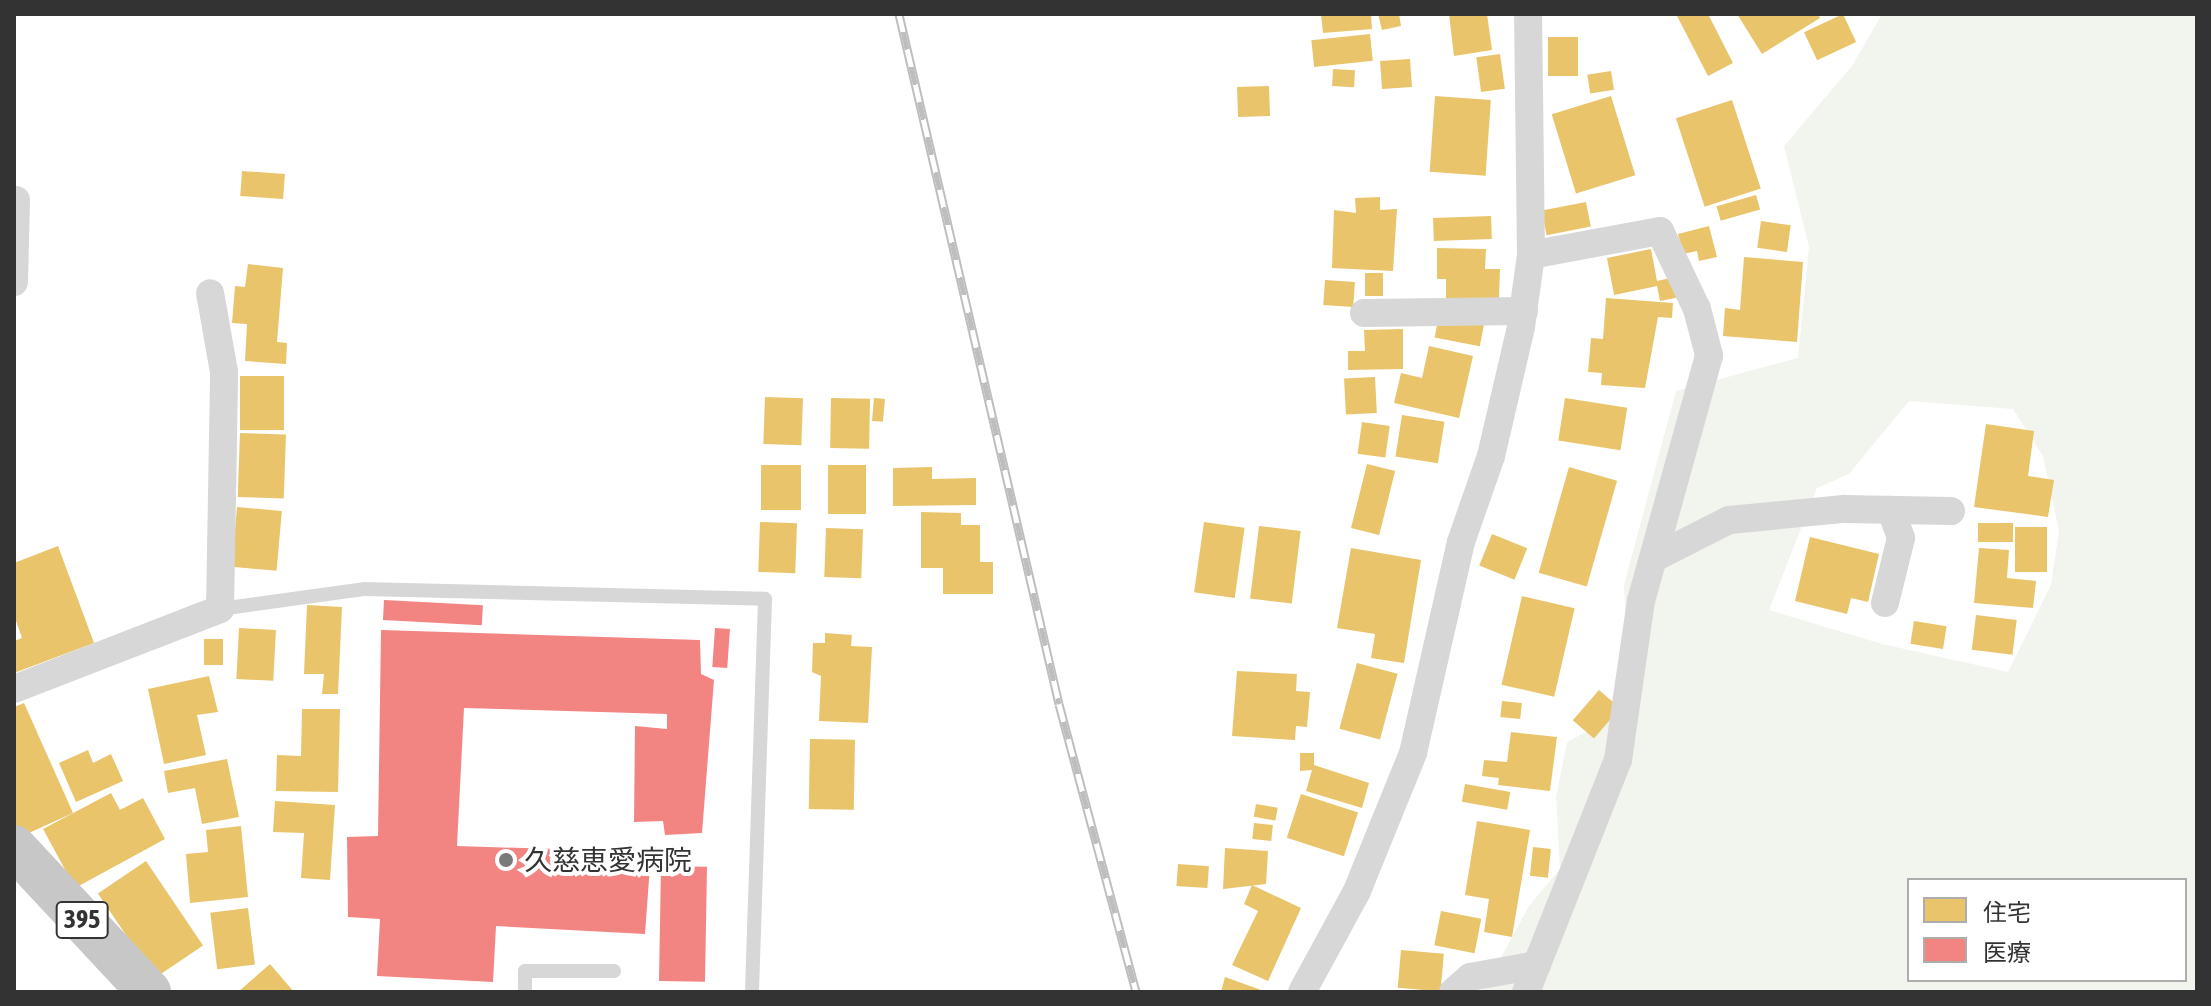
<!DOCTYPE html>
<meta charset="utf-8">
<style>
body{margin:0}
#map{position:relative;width:2211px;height:1006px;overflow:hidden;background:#fff;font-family:"Asap Condensed","Noto Sans JP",sans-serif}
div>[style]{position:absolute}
.green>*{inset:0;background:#f1f5ed}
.homes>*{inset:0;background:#e9c46a;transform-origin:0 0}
.health>*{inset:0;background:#f28482;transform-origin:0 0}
.service>*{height:14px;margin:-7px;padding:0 7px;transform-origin:7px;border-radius:7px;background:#d7d7d7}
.minor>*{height:28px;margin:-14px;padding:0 14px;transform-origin:14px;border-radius:14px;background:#d7d7d7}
.trunk>*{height:44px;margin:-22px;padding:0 22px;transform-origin:22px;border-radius:22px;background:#c7c7c7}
.rail>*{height:9px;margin-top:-4.5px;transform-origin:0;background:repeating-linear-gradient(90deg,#fff 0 18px,#bebebe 0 36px);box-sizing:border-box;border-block:2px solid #bebebe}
.dots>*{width:22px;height:22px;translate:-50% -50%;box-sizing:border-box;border:4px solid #fff;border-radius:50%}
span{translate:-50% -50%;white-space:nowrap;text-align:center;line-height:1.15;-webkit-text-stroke:8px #fff;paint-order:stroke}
.shield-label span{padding:2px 6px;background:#fff;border:2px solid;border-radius:6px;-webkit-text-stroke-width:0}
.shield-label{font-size:26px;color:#333;font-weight:700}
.poi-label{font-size:28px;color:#333}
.left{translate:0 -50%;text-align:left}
.frame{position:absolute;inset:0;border:16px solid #333;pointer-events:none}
.legend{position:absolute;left:1907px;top:878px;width:280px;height:104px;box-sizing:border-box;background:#fff;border:2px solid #adadad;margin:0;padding:10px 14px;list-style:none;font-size:24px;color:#333}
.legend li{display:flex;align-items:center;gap:16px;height:40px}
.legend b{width:40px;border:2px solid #adadad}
</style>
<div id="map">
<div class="green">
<div style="clip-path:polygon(evenodd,1882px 14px,2197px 14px,2197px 992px,1482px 992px,1529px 906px,1560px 869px,1556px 797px,1567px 742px,1630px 709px,1624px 585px,1676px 391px,1798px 358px,1809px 247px,1784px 146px,1852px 66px,1882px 14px,1909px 401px,2013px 409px,2043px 456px,2059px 531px,2051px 585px,2008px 672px,1882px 644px,1769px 610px,1817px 488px,1849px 474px,1909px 401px,1882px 14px,1909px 880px,2185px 880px,2185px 980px,1909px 980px,1909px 880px)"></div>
</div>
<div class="homes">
<div style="clip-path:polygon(1321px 14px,1371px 14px,1372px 29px,1323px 33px)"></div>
<div style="clip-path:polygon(1378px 14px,1399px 14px,1401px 26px,1382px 30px)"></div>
<div style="clip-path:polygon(1449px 14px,1487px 14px,1492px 50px,1454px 56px)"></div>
<div style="clip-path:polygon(1676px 14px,1708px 14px,1733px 63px,1708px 76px)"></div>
<div style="clip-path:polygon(1737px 14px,1818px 14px,1820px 18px,1762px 54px)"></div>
<div style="left:1843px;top:14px;width:31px;height:43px;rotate:65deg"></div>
<div style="left:1370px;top:34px;width:27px;height:59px;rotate:84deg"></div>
<div style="left:1548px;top:37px;width:30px;height:39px"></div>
<div style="left:1500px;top:54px;width:35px;height:24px;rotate:82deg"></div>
<div style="left:1410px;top:59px;width:28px;height:30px;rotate:86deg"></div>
<div style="left:1333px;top:69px;width:22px;height:17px;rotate:3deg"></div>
<div style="left:1611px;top:71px;width:19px;height:24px;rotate:81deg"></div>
<div style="left:1269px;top:86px;width:30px;height:32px;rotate:88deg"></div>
<div style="left:1435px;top:96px;width:56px;height:76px;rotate:4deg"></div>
<div style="left:1611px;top:96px;width:83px;height:62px;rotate:73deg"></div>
<div style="left:1732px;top:100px;width:93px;height:59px;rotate:72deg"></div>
<div style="left:242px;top:171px;width:43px;height:25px;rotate:4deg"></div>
<div style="left:1756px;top:195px;width:15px;height:41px;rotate:74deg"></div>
<div style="clip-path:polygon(1380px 197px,1380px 210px,1397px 209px,1393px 271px,1332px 268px,1334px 210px,1356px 213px,1355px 198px)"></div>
<div style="left:1586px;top:202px;width:25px;height:45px;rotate:79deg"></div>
<div style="left:1491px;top:216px;width:23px;height:58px;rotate:88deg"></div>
<div style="left:1761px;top:221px;width:30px;height:27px;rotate:8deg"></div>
<div style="clip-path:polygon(1709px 226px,1717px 257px,1699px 261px,1697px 251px,1683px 254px,1678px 234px)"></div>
<div style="clip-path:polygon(1437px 248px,1486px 249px,1485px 269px,1500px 269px,1499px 299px,1446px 298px,1446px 279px,1437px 279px)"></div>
<div style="clip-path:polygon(1651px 249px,1657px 281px,1675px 277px,1680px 297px,1660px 301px,1657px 286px,1614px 295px,1607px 258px)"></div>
<div style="clip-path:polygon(1744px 257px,1803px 262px,1797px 342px,1723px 336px,1725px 308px,1740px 310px)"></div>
<div style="clip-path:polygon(248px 264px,283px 268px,277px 342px,287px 343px,286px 364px,245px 361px,247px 324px,232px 323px,235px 286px,245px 287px)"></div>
<div style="left:1383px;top:273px;width:23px;height:18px;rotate:90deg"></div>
<div style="left:1325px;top:280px;width:30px;height:25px;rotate:4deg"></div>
<div style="clip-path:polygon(1606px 298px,1673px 303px,1672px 318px,1658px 317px,1645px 388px,1601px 385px,1602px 373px,1588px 372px,1591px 338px,1603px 339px)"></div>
<div style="left:1439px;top:315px;width:46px;height:23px;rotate:11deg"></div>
<div style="clip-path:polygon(1403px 329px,1403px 369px,1348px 370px,1348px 351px,1365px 351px,1364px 330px)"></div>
<div style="clip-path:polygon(1429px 346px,1473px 356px,1459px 418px,1394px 403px,1401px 373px,1422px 378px)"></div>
<div style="left:284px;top:376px;width:54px;height:44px;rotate:90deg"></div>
<div style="left:1375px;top:377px;width:36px;height:31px;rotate:87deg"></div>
<div style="left:765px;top:397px;width:38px;height:47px;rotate:2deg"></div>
<div style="left:831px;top:398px;width:39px;height:50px;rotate:1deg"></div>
<div style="left:874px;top:398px;width:11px;height:23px;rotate:5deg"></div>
<div style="left:1565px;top:398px;width:63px;height:43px;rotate:9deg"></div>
<div style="left:1402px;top:415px;width:43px;height:42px;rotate:9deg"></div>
<div style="left:1362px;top:422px;width:28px;height:32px;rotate:8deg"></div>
<div style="clip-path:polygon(1986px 424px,2034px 431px,2028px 476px,2054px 480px,2048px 517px,1974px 507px)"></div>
<div style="left:240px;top:433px;width:46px;height:64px;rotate:2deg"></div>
<div style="left:1367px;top:464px;width:29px;height:66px;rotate:14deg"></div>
<div style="left:761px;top:465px;width:40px;height:45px"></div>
<div style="left:828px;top:465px;width:38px;height:49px"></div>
<div style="clip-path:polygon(932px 467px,932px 479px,976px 478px,976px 505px,893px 506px,893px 468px)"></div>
<div style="left:1569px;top:467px;width:50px;height:110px;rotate:16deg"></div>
<div style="left:237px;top:507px;width:45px;height:60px;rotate:5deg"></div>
<div style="clip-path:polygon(921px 512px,961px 513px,961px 525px,980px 525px,980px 562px,993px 562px,993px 594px,943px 594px,943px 568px,921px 568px)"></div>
<div style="left:760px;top:522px;width:37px;height:50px;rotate:2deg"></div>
<div style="left:1204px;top:522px;width:41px;height:71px;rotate:8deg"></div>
<div style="left:1978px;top:523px;width:35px;height:19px"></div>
<div style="left:1259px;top:526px;width:42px;height:73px;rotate:7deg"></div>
<div style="left:2047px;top:527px;width:45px;height:32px;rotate:90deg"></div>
<div style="left:826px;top:528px;width:37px;height:49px;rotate:2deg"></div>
<div style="left:1492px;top:534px;width:38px;height:34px;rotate:22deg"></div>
<div style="clip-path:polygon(1810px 537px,1879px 554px,1868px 602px,1851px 598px,1847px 614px,1795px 601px)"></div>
<div style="clip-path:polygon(58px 546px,94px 643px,14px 673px,14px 641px,22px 638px,14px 615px,14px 563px)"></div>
<div style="clip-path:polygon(1351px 548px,1421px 560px,1404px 663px,1371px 658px,1375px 634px,1337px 628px)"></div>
<div style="clip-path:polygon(1979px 548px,2009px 550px,2007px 578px,2036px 581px,2033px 608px,1974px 603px)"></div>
<div style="left:1522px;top:596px;width:54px;height:91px;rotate:13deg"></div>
<div style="clip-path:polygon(307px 605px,342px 607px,338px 694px,322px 694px,324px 674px,304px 674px)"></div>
<div style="left:1976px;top:615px;width:41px;height:35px;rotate:7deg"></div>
<div style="left:1914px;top:621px;width:33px;height:23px;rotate:9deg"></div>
<div style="left:239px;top:628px;width:37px;height:51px;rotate:3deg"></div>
<div style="clip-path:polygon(825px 633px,852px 635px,851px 646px,872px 647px,868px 723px,819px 721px,821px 676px,812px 672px,813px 643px,825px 643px)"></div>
<div style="left:204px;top:639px;width:19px;height:26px"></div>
<div style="left:1357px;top:663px;width:42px;height:68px;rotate:15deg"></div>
<div style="clip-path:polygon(1237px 671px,1297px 674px,1296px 691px,1310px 692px,1307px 727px,1296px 726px,1295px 740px,1232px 736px)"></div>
<div style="clip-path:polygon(209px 676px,218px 712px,197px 715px,206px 755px,164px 764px,148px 689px)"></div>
<div style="left:1599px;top:690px;width:28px;height:40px;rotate:41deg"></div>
<div style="left:1502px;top:701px;width:20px;height:16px;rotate:6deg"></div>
<div style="clip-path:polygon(24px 703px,73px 813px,20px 837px,14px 824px,14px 707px)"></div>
<div style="clip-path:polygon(302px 709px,340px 709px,338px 792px,276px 791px,277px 755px,301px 756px)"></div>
<div style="clip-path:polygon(1511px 732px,1557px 737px,1550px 791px,1498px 785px,1499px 778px,1482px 776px,1484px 760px,1507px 762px)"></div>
<div style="left:810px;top:739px;width:45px;height:70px;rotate:1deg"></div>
<div style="clip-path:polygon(88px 750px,93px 763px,111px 754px,123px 781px,76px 802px,59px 763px)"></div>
<div style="clip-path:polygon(1300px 753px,1314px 753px,1314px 765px,1369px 783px,1362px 808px,1306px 791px,1312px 770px,1300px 771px)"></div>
<div style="clip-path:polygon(227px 759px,239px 817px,202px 824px,195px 788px,168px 793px,164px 771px)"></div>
<div style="left:1465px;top:784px;width:46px;height:18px;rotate:10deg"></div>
<div style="clip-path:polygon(111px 793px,120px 810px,143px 798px,165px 839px,75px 888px,43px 829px)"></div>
<div style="left:1301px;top:794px;width:60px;height:46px;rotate:18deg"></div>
<div style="clip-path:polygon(275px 801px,335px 805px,330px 880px,301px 878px,304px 833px,273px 832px)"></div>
<div style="left:1256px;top:804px;width:22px;height:13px;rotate:10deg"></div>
<div style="clip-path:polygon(1477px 821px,1530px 830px,1512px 937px,1484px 932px,1489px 899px,1465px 895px)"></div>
<div style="left:1254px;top:823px;width:19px;height:16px;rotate:6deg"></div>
<div style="clip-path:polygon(241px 826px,248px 897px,190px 903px,186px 854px,208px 852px,206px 830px)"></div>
<div style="left:1533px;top:847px;width:18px;height:29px;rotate:6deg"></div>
<div style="clip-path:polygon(1225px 848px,1268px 851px,1266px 884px,1223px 889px)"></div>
<div style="left:146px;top:861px;width:102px;height:58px;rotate:56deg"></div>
<div style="left:1178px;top:864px;width:31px;height:22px;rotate:4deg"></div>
<div style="clip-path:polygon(1252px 885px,1301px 908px,1268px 981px,1232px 965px,1258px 911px,1244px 904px)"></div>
<div style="left:248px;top:908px;width:57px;height:38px;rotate:83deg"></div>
<div style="left:1441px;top:911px;width:41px;height:35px;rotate:11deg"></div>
<div style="left:1401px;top:950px;width:43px;height:38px;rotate:5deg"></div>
<div style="clip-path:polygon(270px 964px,294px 992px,238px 992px)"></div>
<div style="clip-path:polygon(1225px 977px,1261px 990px,1260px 992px,1221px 992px)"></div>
</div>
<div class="health">
<div style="left:384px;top:600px;width:99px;height:20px;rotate:3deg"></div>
<div style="left:715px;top:628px;width:15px;height:39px;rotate:4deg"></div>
<div style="clip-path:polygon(381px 630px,700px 640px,701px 674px,714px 680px,702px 833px,665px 835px,663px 821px,634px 822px,635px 726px,667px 729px,667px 714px,464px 708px,457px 846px,651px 852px,645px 934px,496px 926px,493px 982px,377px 976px,380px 919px,348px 917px,347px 837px,378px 836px)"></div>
<div style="left:661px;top:866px;width:46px;height:115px;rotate:1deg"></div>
</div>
<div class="service">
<div style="left:220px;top:609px;width:145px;rotate:-7.9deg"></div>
<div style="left:364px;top:589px;width:401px;rotate:1.4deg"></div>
<div style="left:765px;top:599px;width:393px;rotate:91.9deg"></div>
<div style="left:525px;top:992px;width:21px;rotate:-90deg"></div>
<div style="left:525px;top:971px;width:89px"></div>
</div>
<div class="minor">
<div style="left:14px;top:282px;width:82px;rotate:-88.6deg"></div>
<div style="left:1364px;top:313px;width:160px;rotate:-0.7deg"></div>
<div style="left:1654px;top:558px;width:84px;rotate:-26.9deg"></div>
<div style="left:1729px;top:520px;width:116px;rotate:-5.5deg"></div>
<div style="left:1844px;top:509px;width:107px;rotate:1.1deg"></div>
<div style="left:1885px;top:603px;width:67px;rotate:-76.2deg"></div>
<div style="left:1901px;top:538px;width:30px;rotate:-110deg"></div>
<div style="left:14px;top:689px;width:221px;rotate:-21.2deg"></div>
<div style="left:220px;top:609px;width:237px;rotate:-89deg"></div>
<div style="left:224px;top:372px;width:80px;rotate:-100deg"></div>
<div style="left:1302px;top:992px;width:115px;rotate:-61.4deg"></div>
<div style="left:1357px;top:891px;width:149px;rotate:-67.9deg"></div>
<div style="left:1413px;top:753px;width:216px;rotate:-77.2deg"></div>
<div style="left:1461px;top:542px;width:91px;rotate:-70.8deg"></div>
<div style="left:1491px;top:456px;width:132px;rotate:-76.9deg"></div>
<div style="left:1521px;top:327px;width:73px;rotate:-82.1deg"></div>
<div style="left:1531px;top:255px;width:241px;rotate:-90.7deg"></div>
<div style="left:1453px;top:992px;width:23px;rotate:-41deg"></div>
<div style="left:1470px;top:977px;width:68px;rotate:-10.2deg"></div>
<div style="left:1526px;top:992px;width:250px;rotate:-68.4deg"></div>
<div style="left:1618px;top:760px;width:161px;rotate:-81.8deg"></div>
<div style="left:1641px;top:601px;width:255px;rotate:-74.5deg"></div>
<div style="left:1709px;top:355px;width:48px;rotate:-104.6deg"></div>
<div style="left:1697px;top:309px;width:86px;rotate:-115.4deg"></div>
<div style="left:1660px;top:231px;width:131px;rotate:169.5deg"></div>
</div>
<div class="trunk">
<div style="left:14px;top:847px;width:198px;rotate:47deg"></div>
</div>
<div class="rail">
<div style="left:899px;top:14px;width:708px;rotate:76.94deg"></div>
<div style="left:1059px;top:704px;width:298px;rotate:75deg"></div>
</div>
<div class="dots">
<div style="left:506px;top:860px;background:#7a7a7a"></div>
</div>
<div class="shield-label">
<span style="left:82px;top:920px">395</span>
</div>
<div class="poi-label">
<span class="left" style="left:524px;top:860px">久慈恵愛病院</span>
</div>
<div class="frame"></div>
<ul class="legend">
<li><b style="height:22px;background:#e9c46a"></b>住宅</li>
<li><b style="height:22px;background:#f28482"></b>医療</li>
</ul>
</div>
